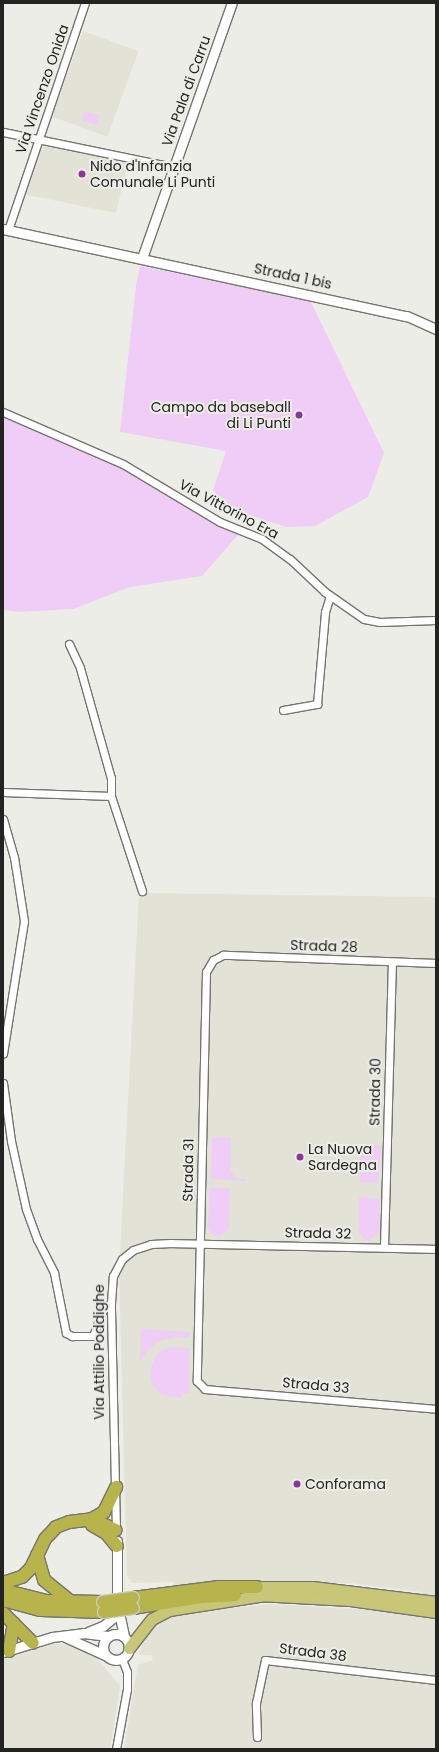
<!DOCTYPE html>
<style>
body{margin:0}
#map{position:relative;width:439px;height:1752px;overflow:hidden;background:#edede8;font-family:Poppins,sans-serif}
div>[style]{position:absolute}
.built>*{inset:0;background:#e2e3d6;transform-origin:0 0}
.green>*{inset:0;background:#f0cdf6;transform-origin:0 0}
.roads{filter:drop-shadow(1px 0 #74756f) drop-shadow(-1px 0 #74756f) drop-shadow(0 1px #74756f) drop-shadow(0 -1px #74756f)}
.minor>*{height:7px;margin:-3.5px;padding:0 3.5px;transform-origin:3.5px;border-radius:3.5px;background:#fff}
.tertiary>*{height:9px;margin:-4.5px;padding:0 4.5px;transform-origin:4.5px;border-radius:4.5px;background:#fff}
.tertiary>.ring{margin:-4.5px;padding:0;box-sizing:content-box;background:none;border:9px solid #fff;border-radius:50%}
.primary>*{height:11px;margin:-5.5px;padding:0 5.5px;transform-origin:5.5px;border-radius:5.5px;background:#c8c778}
.trunk>*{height:12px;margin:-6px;padding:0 6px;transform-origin:6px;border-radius:6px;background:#b6b44b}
.bridges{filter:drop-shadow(1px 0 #cacaca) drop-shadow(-1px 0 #cacaca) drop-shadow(0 1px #cacaca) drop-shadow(0 -1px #cacaca)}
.trunk-bridge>*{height:12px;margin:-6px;padding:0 6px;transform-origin:6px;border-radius:6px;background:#b6b44b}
.dots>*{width:11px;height:11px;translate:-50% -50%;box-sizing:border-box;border:2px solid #edede8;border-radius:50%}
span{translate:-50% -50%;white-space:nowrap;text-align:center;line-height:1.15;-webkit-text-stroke:4px #edede8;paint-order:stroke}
.street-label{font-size:14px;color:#232321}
.poi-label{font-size:14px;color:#232321}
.left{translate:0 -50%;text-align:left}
.right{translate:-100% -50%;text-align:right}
.frame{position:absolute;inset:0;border:4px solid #232321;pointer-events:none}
</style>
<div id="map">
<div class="built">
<div style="left:83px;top:31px;width:59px;height:91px;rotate:20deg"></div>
<div style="clip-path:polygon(46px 146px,128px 163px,116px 213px,23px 194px,39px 150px)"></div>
<div style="clip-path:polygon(139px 893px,436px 897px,436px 1598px,422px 1597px,421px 1592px,350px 1583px,204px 1582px,175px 1587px,174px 1582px,132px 1583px,127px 1576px,119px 1270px)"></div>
<div style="clip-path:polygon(271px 1604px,369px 1610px,436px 1618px,436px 1749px,124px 1749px,138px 1665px,153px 1660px,151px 1655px,138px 1655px,148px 1632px,156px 1623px,177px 1613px)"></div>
<div style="clip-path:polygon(53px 1644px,69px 1644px,96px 1657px,120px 1686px,110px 1749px,3px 1749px,3px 1658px)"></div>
</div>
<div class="green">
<div style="left:84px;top:111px;width:16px;height:10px;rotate:15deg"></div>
<div style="clip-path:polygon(140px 266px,310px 300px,384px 453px,368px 497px,315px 526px,286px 527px,231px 509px,213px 490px,226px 451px,120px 432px,136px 285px)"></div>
<div style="clip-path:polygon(3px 411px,168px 487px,238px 535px,202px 576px,130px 587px,73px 609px,20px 612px,3px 610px)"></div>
<div style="clip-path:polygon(212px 1137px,231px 1138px,230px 1171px,238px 1180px,245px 1178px,244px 1181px,211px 1179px)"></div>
<div style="clip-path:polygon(360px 1145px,381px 1146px,378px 1183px,360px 1182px)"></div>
<div style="clip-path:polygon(209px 1188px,230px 1188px,229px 1229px,220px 1236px,213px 1235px,208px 1229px)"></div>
<div style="clip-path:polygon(359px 1197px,380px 1199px,379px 1233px,369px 1240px,365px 1240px,359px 1232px)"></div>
<div style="clip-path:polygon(141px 1329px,190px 1332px,189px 1338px,177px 1337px,159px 1341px,149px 1349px,140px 1361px)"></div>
<div style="clip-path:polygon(173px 1347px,189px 1348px,189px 1393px,182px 1393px,182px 1398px,162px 1395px,153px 1386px,151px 1379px,151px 1367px,156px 1355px,162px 1350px)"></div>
</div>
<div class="roads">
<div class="minor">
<div style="left:3px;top:132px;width:175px;rotate:11.6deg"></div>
<div style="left:8px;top:230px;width:240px;rotate:-71.3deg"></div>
<div style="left:3px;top:412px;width:131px;rotate:23.4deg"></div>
<div style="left:123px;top:464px;width:113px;rotate:30.9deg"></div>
<div style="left:220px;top:522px;width:45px;rotate:22deg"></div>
<div style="left:262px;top:539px;width:34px;rotate:36deg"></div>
<div style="left:290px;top:559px;width:48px;rotate:43.3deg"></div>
<div style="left:325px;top:592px;width:47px;rotate:34.7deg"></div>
<div style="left:364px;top:619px;width:16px;rotate:11deg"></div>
<div style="left:380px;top:622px;width:56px;rotate:-2deg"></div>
<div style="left:69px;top:644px;width:26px;rotate:65deg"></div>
<div style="left:80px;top:668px;width:114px;rotate:74.3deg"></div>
<div style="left:111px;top:778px;width:18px;rotate:90deg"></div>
<div style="left:111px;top:796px;width:100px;rotate:71.9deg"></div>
<div style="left:283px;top:710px;width:35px;rotate:-10deg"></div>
<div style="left:317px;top:704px;width:92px;rotate:-85deg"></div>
<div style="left:325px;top:612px;width:17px;rotate:-73deg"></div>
<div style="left:3px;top:792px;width:108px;rotate:2.1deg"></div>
<div style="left:3px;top:819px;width:40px;rotate:74deg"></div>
<div style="left:14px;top:857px;width:65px;rotate:81.1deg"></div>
<div style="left:24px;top:921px;width:134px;rotate:99deg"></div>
<div style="left:436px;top:963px;width:213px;rotate:-177.8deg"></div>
<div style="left:223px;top:955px;width:11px;rotate:153deg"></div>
<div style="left:213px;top:960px;width:14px;rotate:120deg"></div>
<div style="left:206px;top:972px;width:409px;rotate:91.3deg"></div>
<div style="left:197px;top:1381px;width:11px;rotate:45deg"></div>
<div style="left:205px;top:1389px;width:232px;rotate:4.9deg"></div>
<div style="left:3px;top:1083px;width:59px;rotate:82.1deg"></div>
<div style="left:11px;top:1141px;width:70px;rotate:77.6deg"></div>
<div style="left:26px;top:1209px;width:32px;rotate:70deg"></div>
<div style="left:37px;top:1239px;width:38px;rotate:63deg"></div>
<div style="left:54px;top:1273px;width:61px;rotate:78.7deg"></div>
<div style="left:66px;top:1333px;width:7px;rotate:27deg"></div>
<div style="left:72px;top:1336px;width:21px"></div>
<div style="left:93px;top:1336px;width:27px;rotate:-70deg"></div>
<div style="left:102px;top:1311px;width:12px;rotate:-42deg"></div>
<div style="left:384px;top:1247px;width:285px;rotate:-88.4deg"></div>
<div style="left:116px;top:1530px;width:227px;rotate:-91.3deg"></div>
<div style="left:111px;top:1303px;width:27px;rotate:-86deg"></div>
<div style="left:113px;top:1276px;width:19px;rotate:-62deg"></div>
<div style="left:122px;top:1259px;width:14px;rotate:-39deg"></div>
<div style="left:133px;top:1250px;width:19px;rotate:-18deg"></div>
<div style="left:151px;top:1244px;width:20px;rotate:-3deg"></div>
<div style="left:171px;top:1243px;width:265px;rotate:1.3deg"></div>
<div style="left:257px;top:1737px;width:34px;rotate:-92deg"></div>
<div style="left:256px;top:1703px;width:44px;rotate:-78.2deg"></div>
<div style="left:265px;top:1660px;width:172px;rotate:6.7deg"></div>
<div style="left:116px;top:1749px;width:61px;rotate:-79.6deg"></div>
<div style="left:127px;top:1689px;width:17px;rotate:-90deg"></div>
<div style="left:127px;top:1672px;width:14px;rotate:-111deg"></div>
</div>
<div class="tertiary">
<div style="left:3px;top:229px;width:413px;rotate:12.2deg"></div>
<div style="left:407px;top:316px;width:32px;rotate:24deg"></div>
<div style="left:142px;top:258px;width:270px;rotate:-70.6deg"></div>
<div style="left:117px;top:1541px;width:62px;rotate:90deg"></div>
<div style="left:117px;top:1603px;width:34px;rotate:78deg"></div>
<div style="left:88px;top:1632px;width:16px;rotate:-22deg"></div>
<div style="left:103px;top:1626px;width:13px;rotate:-39deg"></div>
<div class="ring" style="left:103px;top:1634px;width:17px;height:17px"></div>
<div style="left:65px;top:1637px;width:44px;rotate:24.2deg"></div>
<div style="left:3px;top:1652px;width:51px;rotate:-17deg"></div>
<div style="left:52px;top:1637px;width:31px;rotate:-7deg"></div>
<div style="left:83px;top:1633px;width:25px;rotate:7deg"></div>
</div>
<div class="primary">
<div style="left:257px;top:1587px;width:55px"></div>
<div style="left:312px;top:1587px;width:125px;rotate:6.9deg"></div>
<div style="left:258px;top:1595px;width:92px;rotate:3.1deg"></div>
<div style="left:350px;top:1600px;width:87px;rotate:7.9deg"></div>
<div style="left:129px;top:1648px;width:37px;rotate:-52deg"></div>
<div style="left:152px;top:1619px;width:19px;rotate:-28deg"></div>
<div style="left:169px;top:1610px;width:97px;rotate:-8.9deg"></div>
</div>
<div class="trunk">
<div style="left:92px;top:1519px;width:14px;rotate:-30deg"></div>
<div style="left:104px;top:1512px;width:28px;rotate:-64deg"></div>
<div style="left:92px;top:1525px;width:16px;rotate:30deg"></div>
<div style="left:106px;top:1533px;width:17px;rotate:50deg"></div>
<div style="left:37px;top:1555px;width:26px;rotate:74deg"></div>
<div style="left:44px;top:1580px;width:35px;rotate:39deg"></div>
<div style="left:3px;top:1583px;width:20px;rotate:-18deg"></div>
<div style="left:22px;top:1577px;width:13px;rotate:-45deg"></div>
<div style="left:31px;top:1568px;width:32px;rotate:-64deg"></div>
<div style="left:45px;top:1539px;width:16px;rotate:-47deg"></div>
<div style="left:56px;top:1527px;width:14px;rotate:-21deg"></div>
<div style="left:69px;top:1522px;width:23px;rotate:-7deg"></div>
<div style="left:92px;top:1519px;width:26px;rotate:25deg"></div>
<div style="left:3px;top:1590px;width:44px;rotate:14.3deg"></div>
<div style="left:46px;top:1601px;width:57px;rotate:1deg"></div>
<div style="left:133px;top:1598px;width:87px;rotate:-7.3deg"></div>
<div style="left:219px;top:1587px;width:38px"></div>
<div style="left:3px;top:1600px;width:39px;rotate:15deg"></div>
<div style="left:41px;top:1610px;width:63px;rotate:1.8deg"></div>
<div style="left:133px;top:1608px;width:69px;rotate:-9.2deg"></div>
<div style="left:201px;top:1597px;width:34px;rotate:-3deg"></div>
<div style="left:3px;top:1613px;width:42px;rotate:45deg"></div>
<div style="left:9px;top:1651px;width:28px;rotate:-80deg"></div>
</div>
</div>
<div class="bridges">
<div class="trunk-bridge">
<div style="left:103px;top:1602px;width:30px;rotate:-8deg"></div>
<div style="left:104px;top:1612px;width:29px;rotate:-8deg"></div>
</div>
</div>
<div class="dots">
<div style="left:82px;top:174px;background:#8e329d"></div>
<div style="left:299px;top:415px;background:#8e329d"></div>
<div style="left:300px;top:1157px;background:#8e329d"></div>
<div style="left:297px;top:1484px;background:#8e329d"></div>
</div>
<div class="street-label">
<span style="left:42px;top:89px;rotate:-71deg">Via Vincenzo Onida</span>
<span style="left:186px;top:91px;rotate:-70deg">Via Pala di Carru</span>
<span style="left:293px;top:276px;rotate:12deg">Strada 1 bis</span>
<span style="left:229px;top:509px;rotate:28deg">Via Vittorino Era</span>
<span style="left:324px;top:946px;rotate:2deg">Strada 28</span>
<span style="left:375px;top:1092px;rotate:-89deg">Strada 30</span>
<span style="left:188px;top:1170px;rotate:-89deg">Strada 31</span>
<span style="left:318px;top:1233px;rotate:1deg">Strada 32</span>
<span style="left:99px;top:1352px;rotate:-90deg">Via Attilio Poddighe</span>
<span style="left:316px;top:1385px;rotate:5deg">Strada 33</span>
<span style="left:313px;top:1652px;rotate:7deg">Strada 38</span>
</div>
<div class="poi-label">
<span class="left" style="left:90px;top:174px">Nido d'Infanzia<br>Comunale Li Punti</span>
<span class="right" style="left:291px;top:415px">Campo da baseball<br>di Li Punti</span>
<span class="left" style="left:308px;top:1157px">La Nuova<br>Sardegna</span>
<span class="left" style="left:305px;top:1484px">Conforama</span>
</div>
<div class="frame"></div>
</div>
